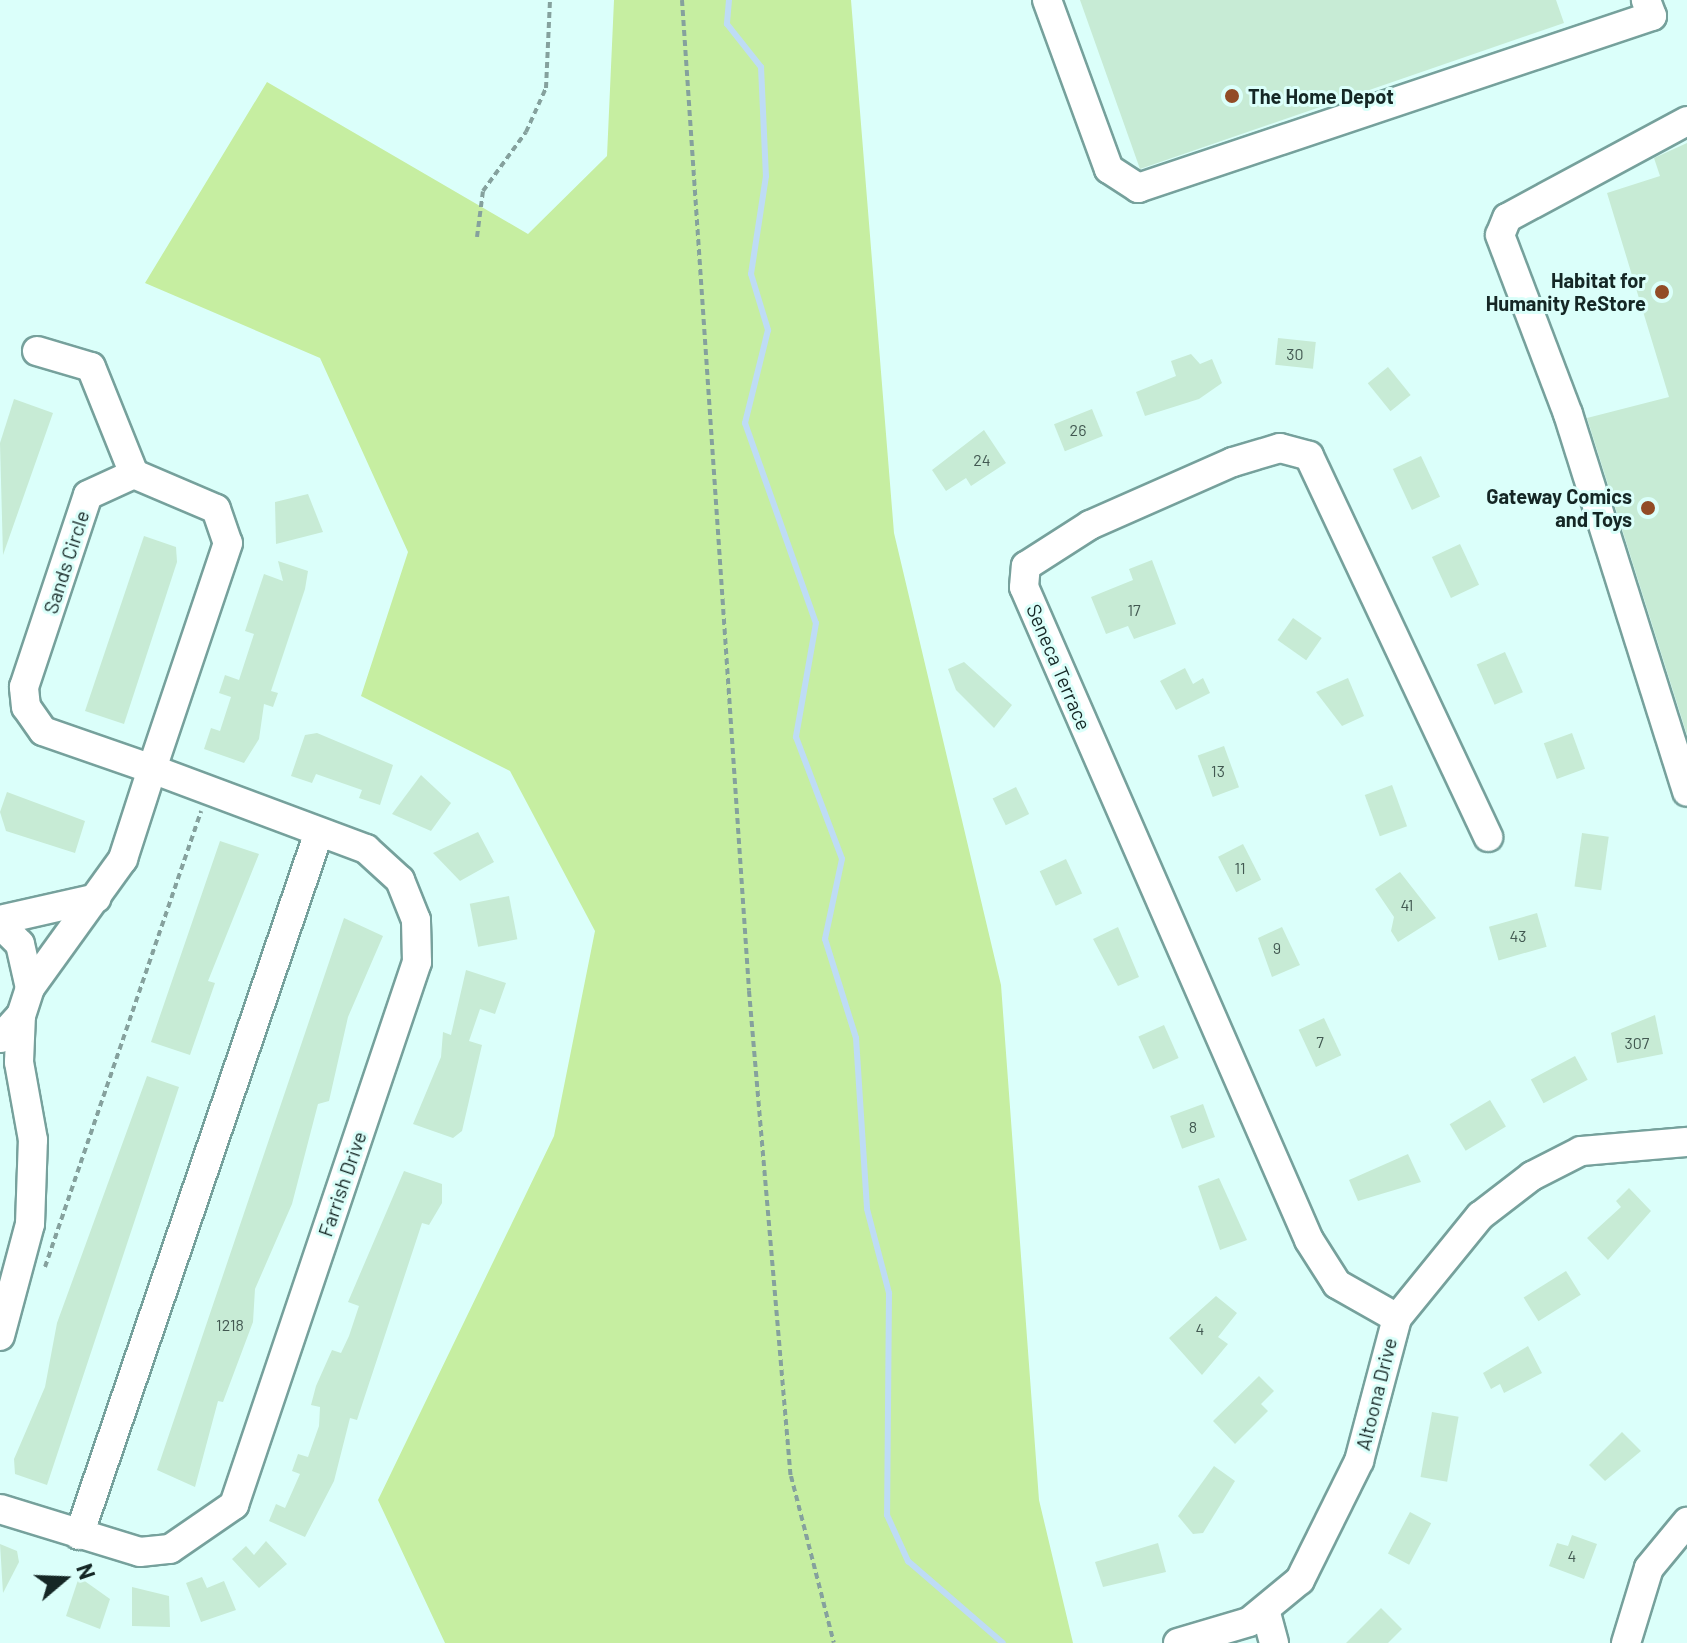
<!DOCTYPE html>
<style>
body{margin:0}
#map{position:relative;width:1687px;height:1643px;overflow:hidden;background:#dbfffa;font-family:Barlow,sans-serif}
div>[style]{position:absolute}
.green>*{inset:0;background:#c6eea1}
.stream>*{height:6px;margin:-3px;padding:0 3px;transform-origin:3px;border-radius:3px;background:#bedcf5}
.building>*{inset:0;background:#c7ebd5;transform-origin:0 0}
.path>*{height:4px;margin-top:-2px;transform-origin:0;background:repeating-linear-gradient(90deg,#85a19d 0 6px,transparent 0 10px)}
.roads{filter:drop-shadow(2px 0 #76a19c) drop-shadow(-2px 0 #76a19c) drop-shadow(0 2px #76a19c) drop-shadow(0 -2px #76a19c)}
.minor>*{height:28px;margin:-14px;padding:0 14px;transform-origin:14px;border-radius:14px;background:#fff}
.dots>*{width:22px;height:22px;translate:-50% -50%;box-sizing:border-box;border:4px solid #dbfffa;border-radius:50%}
span{translate:-50% -50%;white-space:nowrap;text-align:center;line-height:1.15;-webkit-text-stroke:6px #dbfffa;paint-order:stroke}
.number-label{font-size:16px;color:#425851}
.number-label span{-webkit-text-stroke-width:0}
.poi-label{font-size:20px;color:#152725;font-weight:700}
.left{translate:0 -50%;text-align:left}
.right{translate:-100% -50%;text-align:right}
.street-label{font-size:20px;color:#152725}
.north{position:absolute;left:24px;top:1539px;width:80px;height:80px;-webkit-text-stroke:6px #dbfffa;paint-order:stroke;rotate:71deg;font-size:22px;font-weight:700;line-height:32px;text-align:center;color:#152725}
.north::after{content:'';display:block;margin:auto;width:28px;height:36px;background:#152725;clip-path:polygon(50% 0,100% 100%,50% 72%,0 100%)}
</style>
<div id="map">
<div class="green">
<div style="clip-path:polygon(614px 0,851px 0,894px 533px,1001px 985px,1039px 1500px,1073px 1643px,445px 1643px,378px 1500px,554px 1136px,595px 931px,510px 771px,361px 696px,408px 552px,320px 358px,145px 283px,267px 82px,528px 234px,607px 156px)"></div>
</div>
<div class="stream">
<div style="left:729px;top:0;width:24px;rotate:95deg"></div>
<div style="left:727px;top:24px;width:55px;rotate:51.7deg"></div>
<div style="left:761px;top:67px;width:109px;rotate:87.4deg"></div>
<div style="left:766px;top:176px;width:99px;rotate:98.7deg"></div>
<div style="left:751px;top:274px;width:59px;rotate:73.1deg"></div>
<div style="left:768px;top:330px;width:96px;rotate:103.9deg"></div>
<div style="left:745px;top:423px;width:212px;rotate:70.5deg"></div>
<div style="left:816px;top:623px;width:116px;rotate:100deg"></div>
<div style="left:796px;top:737px;width:130px;rotate:69.3deg"></div>
<div style="left:842px;top:859px;width:82px;rotate:102deg"></div>
<div style="left:825px;top:939px;width:104px;rotate:72.6deg"></div>
<div style="left:856px;top:1038px;width:171px;rotate:86.3deg"></div>
<div style="left:867px;top:1209px;width:87px;rotate:75.3deg"></div>
<div style="left:889px;top:1293px;width:222px;rotate:90.5deg"></div>
<div style="left:887px;top:1515px;width:51px;rotate:65.5deg"></div>
<div style="left:908px;top:1561px;width:125px;rotate:40.8deg"></div>
</div>
<div class="building">
<div style="clip-path:polygon(1080px 0,1556px 0,1564px 23px,1140px 169px)"></div>
<div style="clip-path:polygon(1687px 143px,1687px 735px,1587px 418px,1669px 397px,1607px 193px,1660px 176px,1654px 158px)"></div>
<div style="left:1278px;top:338px;width:38px;height:27px;rotate:6deg"></div>
<div style="clip-path:polygon(1191px 354px,1200px 364px,1212px 359px,1222px 383px,1199px 399px,1145px 416px,1136px 392px,1176px 376px,1171px 361px)"></div>
<div style="left:1388px;top:367px;width:36px;height:26px;rotate:51deg"></div>
<div style="clip-path:polygon(14px 399px,53px 413px,3px 555px,0 443px)"></div>
<div style="left:1092px;top:409px;width:29px;height:41px;rotate:68deg"></div>
<div style="clip-path:polygon(984px 430px,1006px 463px,971px 486px,966px 478px,946px 491px,932px 470px)"></div>
<div style="left:1421px;top:456px;width:45px;height:31px;rotate:65deg"></div>
<div style="clip-path:polygon(308px 494px,323px 532px,276px 544px,275px 502px)"></div>
<div style="clip-path:polygon(144px 536px,176px 547px,177px 562px,124px 724px,85px 711px)"></div>
<div style="left:1460px;top:544px;width:45px;height:31px;rotate:65deg"></div>
<div style="clip-path:polygon(1152px 560px,1176px 624px,1134px 639px,1128px 626px,1106px 634px,1091px 597px,1133px 580px,1129px 569px)"></div>
<div style="clip-path:polygon(278px 561px,308px 571px,305px 589px,271px 691px,278px 693px,273px 707px,264px 704px,259px 739px,244px 763px,204px 749px,211px 728px,220px 731px,231px 697px,219px 693px,225px 675px,239px 680px,254px 634px,245px 631px,264px 574px,283px 581px)"></div>
<div style="left:1293px;top:618px;width:35px;height:27px;rotate:35deg"></div>
<div style="left:1505px;top:652px;width:44px;height:31px;rotate:66deg"></div>
<div style="clip-path:polygon(964px 662px,1012px 705px,994px 728px,956px 690px,948px 669px)"></div>
<div style="clip-path:polygon(1185px 668px,1193px 684px,1203px 678px,1210px 693px,1176px 710px,1160px 681px)"></div>
<div style="clip-path:polygon(1348px 678px,1364px 716px,1342px 726px,1316px 692px)"></div>
<div style="clip-path:polygon(317px 733px,393px 765px,380px 805px,359px 798px,362px 790px,316px 774px,312px 783px,291px 776px,305px 735px)"></div>
<div style="left:1572px;top:733px;width:38px;height:30px;rotate:70deg"></div>
<div style="left:1224px;top:746px;width:44px;height:28px;rotate:70deg"></div>
<div style="clip-path:polygon(421px 775px,451px 803px,431px 831px,392px 814px)"></div>
<div style="left:1392px;top:785px;width:44px;height:29px;rotate:70deg"></div>
<div style="left:1016px;top:787px;width:30px;height:26px;rotate:64deg"></div>
<div style="clip-path:polygon(7px 792px,85px 821px,75px 853px,6px 831px,0 812px)"></div>
<div style="clip-path:polygon(478px 832px,494px 862px,460px 881px,433px 853px)"></div>
<div style="left:1582px;top:833px;width:27px;height:54px;rotate:8deg"></div>
<div style="clip-path:polygon(220px 841px,259px 854px,208px 981px,215px 983px,190px 1055px,151px 1042px)"></div>
<div style="left:1243px;top:844px;width:40px;height:28px;rotate:63deg"></div>
<div style="left:1066px;top:859px;width:38px;height:29px;rotate:65deg"></div>
<div style="clip-path:polygon(1400px 872px,1436px 918px,1398px 942px,1391px 931px,1394px 917px,1375px 889px)"></div>
<div style="left:509px;top:896px;width:44px;height:40px;rotate:79deg"></div>
<div style="left:1537px;top:913px;width:35px;height:50px;rotate:74deg"></div>
<div style="clip-path:polygon(344px 918px,383px 936px,348px 1017px,329px 1101px,318px 1104px,292px 1204px,255px 1289px,253px 1322px,223px 1402px,218px 1401px,195px 1487px,157px 1470px)"></div>
<div style="clip-path:polygon(1118px 927px,1139px 977px,1118px 986px,1093px 939px)"></div>
<div style="clip-path:polygon(1282px 927px,1300px 965px,1272px 977px,1258px 938px)"></div>
<div style="clip-path:polygon(466px 970px,506px 983px,495px 1014px,480px 1009px,469px 1041px,482px 1045px,462px 1131px,453px 1138px,413px 1124px,441px 1057px,443px 1032px,451px 1035px)"></div>
<div style="clip-path:polygon(1655px 1015px,1663px 1054px,1617px 1063px,1611px 1033px)"></div>
<div style="left:1324px;top:1018px;width:41px;height:28px;rotate:65deg"></div>
<div style="left:1164px;top:1025px;width:36px;height:28px;rotate:66deg"></div>
<div style="left:1575px;top:1056px;width:27px;height:50px;rotate:62deg"></div>
<div style="clip-path:polygon(147px 1076px,179px 1087px,47px 1485px,15px 1474px,14px 1459px,45px 1387px,57px 1323px)"></div>
<div style="left:1490px;top:1100px;width:31px;height:47px;rotate:59deg"></div>
<div style="left:1203px;top:1104px;width:35px;height:35px;rotate:70deg"></div>
<div style="clip-path:polygon(1408px 1154px,1421px 1182px,1358px 1201px,1349px 1180px)"></div>
<div style="clip-path:polygon(404px 1171px,442px 1184px,442px 1203px,429px 1225px,422px 1223px,357px 1420px,350px 1418px,334px 1481px,305px 1537px,269px 1521px,276px 1504px,285px 1508px,300px 1474px,292px 1471px,298px 1454px,308px 1457px,319px 1426px,320px 1407px,311px 1405px,316px 1386px,332px 1350px,341px 1353px,349px 1336px,359px 1306px,348px 1302px)"></div>
<div style="clip-path:polygon(1219px 1178px,1247px 1240px,1220px 1250px,1198px 1186px)"></div>
<div style="clip-path:polygon(1629px 1188px,1651px 1211px,1608px 1260px,1587px 1238px,1621px 1207px,1616px 1201px)"></div>
<div style="left:1566px;top:1271px;width:28px;height:50px;rotate:58deg"></div>
<div style="clip-path:polygon(1216px 1296px,1237px 1313px,1218px 1337px,1228px 1344px,1202px 1375px,1169px 1338px)"></div>
<div style="clip-path:polygon(1528px 1346px,1542px 1373px,1504px 1393px,1500px 1384px,1491px 1389px,1483px 1373px)"></div>
<div style="clip-path:polygon(1259px 1376px,1274px 1391px,1261px 1404px,1268px 1411px,1235px 1444px,1213px 1421px)"></div>
<div style="left:1432px;top:1412px;width:27px;height:66px;rotate:10deg"></div>
<div style="clip-path:polygon(1622px 1432px,1641px 1451px,1605px 1481px,1589px 1465px)"></div>
<div style="clip-path:polygon(1214px 1466px,1235px 1481px,1203px 1533px,1193px 1534px,1178px 1516px)"></div>
<div style="left:1410px;top:1512px;width:24px;height:47px;rotate:28deg"></div>
<div style="clip-path:polygon(1572px 1535px,1597px 1544px,1584px 1579px,1549px 1566px,1557px 1543px,1568px 1546px)"></div>
<div style="clip-path:polygon(266px 1541px,287px 1564px,259px 1588px,232px 1559px,246px 1546px,254px 1555px)"></div>
<div style="clip-path:polygon(1158px 1543px,1166px 1572px,1103px 1587px,1095px 1562px)"></div>
<div style="clip-path:polygon(0 1544px,17px 1551px,19px 1562px,3px 1593px)"></div>
<div style="clip-path:polygon(79px 1577px,110px 1599px,100px 1629px,66px 1616px)"></div>
<div style="clip-path:polygon(202px 1577px,207px 1588px,224px 1581px,236px 1610px,201px 1622px,186px 1583px)"></div>
<div style="clip-path:polygon(132px 1587px,169px 1596px,170px 1627px,132px 1626px)"></div>
<div style="clip-path:polygon(1381px 1608px,1402px 1629px,1388px 1643px,1346px 1643px)"></div>
</div>
<div class="path">
<div style="left:682px;top:0;width:993px;rotate:86.13deg"></div>
<div style="left:749px;top:991px;width:487px;rotate:85.1deg"></div>
<div style="left:791px;top:1476px;width:172px;rotate:75.6deg"></div>
<div style="left:477px;top:237px;width:46px;rotate:-82.6deg"></div>
<div style="left:483px;top:191px;width:73px;rotate:-53.9deg"></div>
<div style="left:526px;top:132px;width:48px;rotate:-65.6deg"></div>
<div style="left:546px;top:88px;width:88px;rotate:-87.4deg"></div>
<div style="left:45px;top:1267px;width:482px;rotate:-71.1deg"></div>
</div>
<div class="roads">
<div class="minor">
<div style="left:1047px;top:0;width:180px;rotate:69.9deg"></div>
<div style="left:1109px;top:169px;width:35px;rotate:33deg"></div>
<div style="left:1138px;top:188px;width:542px;rotate:-18.5deg"></div>
<div style="left:1652px;top:16px;width:17px;rotate:-111deg"></div>
<div style="left:1687px;top:121px;width:204px;rotate:151.7deg"></div>
<div style="left:1507px;top:218px;width:18px;rotate:112deg"></div>
<div style="left:1500px;top:235px;width:191px;rotate:69.2deg"></div>
<div style="left:1568px;top:414px;width:396px;rotate:72.5deg"></div>
<div style="left:37px;top:351px;width:56px;rotate:16.5deg"></div>
<div style="left:91px;top:367px;width:115px;rotate:68.1deg"></div>
<div style="left:0;top:920px;width:99px;rotate:-12.8deg"></div>
<div style="left:0;top:924px;width:28px;rotate:45deg"></div>
<div style="left:20px;top:944px;width:45px;rotate:77.2deg"></div>
<div style="left:30px;top:988px;width:28px;rotate:108deg"></div>
<div style="left:21px;top:1015px;width:31px;rotate:132deg"></div>
<div style="left:1397px;top:1318px;width:69px;rotate:-150.5deg"></div>
<div style="left:1337px;top:1284px;width:52px;rotate:-122.5deg"></div>
<div style="left:1309px;top:1240px;width:712px;rotate:-113.58deg"></div>
<div style="left:1024px;top:587px;width:21px;rotate:-85deg"></div>
<div style="left:1026px;top:566px;width:76px;rotate:-32.6deg"></div>
<div style="left:1090px;top:525px;width:156px;rotate:-23.8deg"></div>
<div style="left:1233px;top:462px;width:49px;rotate:-16.6deg"></div>
<div style="left:1280px;top:448px;width:30px;rotate:15deg"></div>
<div style="left:1309px;top:456px;width:421px;rotate:64.8deg"></div>
<div style="left:0;top:1336px;width:116px;rotate:-75deg"></div>
<div style="left:30px;top:1224px;width:84px;rotate:-88deg"></div>
<div style="left:33px;top:1140px;width:79px;rotate:-100.2deg"></div>
<div style="left:19px;top:1062px;width:47px;rotate:-87.6deg"></div>
<div style="left:0;top:1509px;width:146px;rotate:17.1deg"></div>
<div style="left:140px;top:1552px;width:30px;rotate:-6deg"></div>
<div style="left:170px;top:1549px;width:78px;rotate:-34.5deg"></div>
<div style="left:234px;top:1505px;width:573px;rotate:-71.38deg"></div>
<div style="left:417px;top:962px;width:42px;rotate:-91.4deg"></div>
<div style="left:416px;top:920px;width:43px;rotate:-111.8deg"></div>
<div style="left:400px;top:880px;width:46px;rotate:-137.6deg"></div>
<div style="left:366px;top:849px;width:228px;rotate:-159.5deg"></div>
<div style="left:152px;top:769px;width:115px;rotate:-160.8deg"></div>
<div style="left:43px;top:731px;width:29px;rotate:-125deg"></div>
<div style="left:26px;top:707px;width:20px;rotate:-96deg"></div>
<div style="left:24px;top:687px;width:202px;rotate:-71.6deg"></div>
<div style="left:88px;top:495px;width:51px;rotate:-24.5deg"></div>
<div style="left:134px;top:474px;width:89px;rotate:23.1deg"></div>
<div style="left:216px;top:509px;width:36px;rotate:71deg"></div>
<div style="left:228px;top:543px;width:238px;rotate:108.6deg"></div>
<div style="left:152px;top:769px;width:95px;rotate:107.9deg"></div>
<div style="left:123px;top:859px;width:159px;rotate:125.8deg"></div>
<div style="left:79px;top:1535px;width:743px;rotate:-71.15deg"></div>
<div style="left:1266px;top:1613px;width:31px;rotate:75deg"></div>
<div style="left:1178px;top:1643px;width:74px;rotate:-16.5deg"></div>
<div style="left:1249px;top:1622px;width:66px;rotate:-39.5deg"></div>
<div style="left:1300px;top:1580px;width:133px;rotate:-63.6deg"></div>
<div style="left:1359px;top:1461px;width:148px;rotate:-75.1deg"></div>
<div style="left:1397px;top:1318px;width:132px;rotate:-50.9deg"></div>
<div style="left:1480px;top:1216px;width:66px;rotate:-37.6deg"></div>
<div style="left:1532px;top:1176px;width:55px;rotate:-27deg"></div>
<div style="left:1581px;top:1151px;width:106px;rotate:-4.9deg"></div>
<div style="left:1626px;top:1643px;width:78px;rotate:-73deg"></div>
<div style="left:1649px;top:1568px;width:60px;rotate:-50.4deg"></div>
</div>
</div>
<div class="dots">
<div style="left:1232px;top:96px;background:#924c26"></div>
<div style="left:1662px;top:292px;background:#924c26"></div>
<div style="left:1648px;top:508px;background:#924c26"></div>
</div>
<div class="number-label">
<span style="left:1295px;top:354px">30</span>
<span style="left:1078px;top:430px">26</span>
<span style="left:982px;top:460px">24</span>
<span style="left:1134px;top:610px">17</span>
<span style="left:1218px;top:771px">13</span>
<span style="left:1240px;top:868px">11</span>
<span style="left:1407px;top:905px">41</span>
<span style="left:1518px;top:936px">43</span>
<span style="left:1277px;top:948px">9</span>
<span style="left:1320px;top:1042px">7</span>
<span style="left:1637px;top:1043px">307</span>
<span style="left:1193px;top:1127px">8</span>
<span style="left:230px;top:1325px">1218</span>
<span style="left:1200px;top:1329px">4</span>
<span style="left:1572px;top:1556px">4</span>
</div>
<div class="poi-label">
<span class="left" style="left:1248px;top:96px">The Home Depot</span>
<span class="right" style="left:1646px;top:292px">Habitat for<br>Humanity ReStore</span>
<span class="right" style="left:1632px;top:508px">Gateway Comics<br>and Toys</span>
</div>
<div class="street-label">
<span style="left:66px;top:562px;rotate:-72deg">Sands Circle</span>
<span style="left:1059px;top:667px;rotate:67deg">Seneca Terrace</span>
<span style="left:342px;top:1184px;rotate:-71deg">Farrish Drive</span>
<span style="left:1376px;top:1394px;rotate:-76deg">Altoona Drive</span>
</div>
<div class="north">N</div>
</div>
